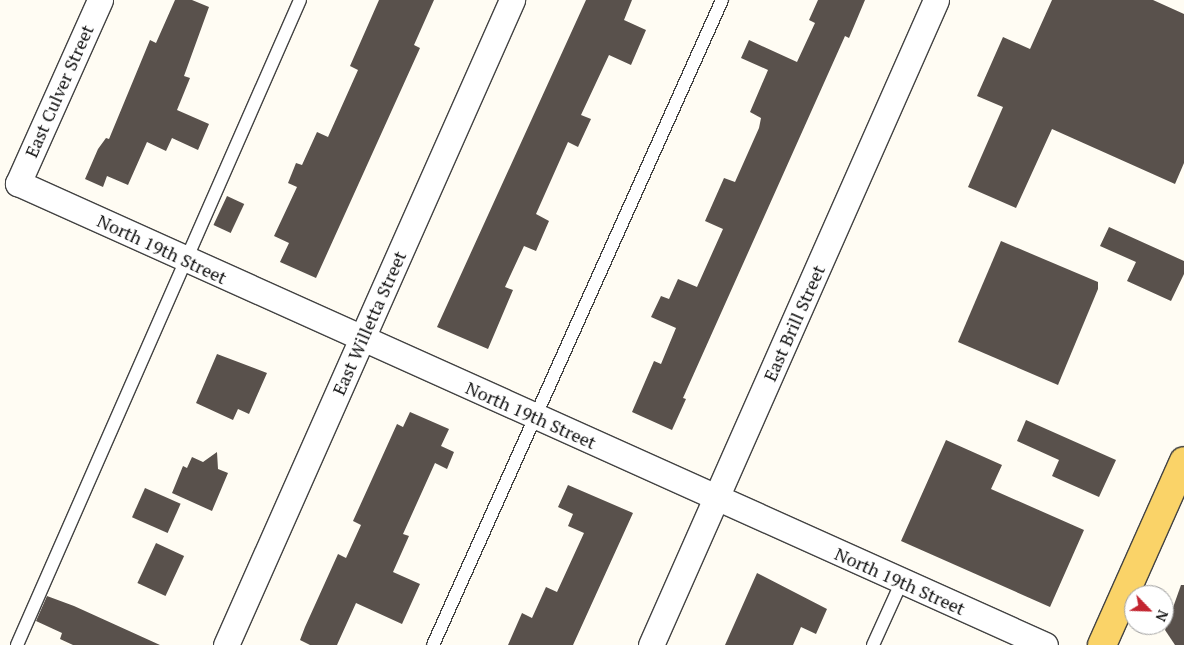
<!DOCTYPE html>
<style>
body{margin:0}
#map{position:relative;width:1184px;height:645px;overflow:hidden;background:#fffcf3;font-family:"PT Serif",serif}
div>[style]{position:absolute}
.building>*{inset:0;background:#59514c;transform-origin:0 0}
.roads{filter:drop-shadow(1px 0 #434343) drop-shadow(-1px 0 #434343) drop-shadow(0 1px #434343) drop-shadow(0 -1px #434343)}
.lane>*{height:12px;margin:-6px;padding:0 6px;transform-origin:6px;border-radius:6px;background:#fff}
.street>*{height:25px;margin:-12.5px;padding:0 12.5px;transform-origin:12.5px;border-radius:12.5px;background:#fff}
.primary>*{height:28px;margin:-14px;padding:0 14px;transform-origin:14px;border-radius:14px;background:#fad368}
span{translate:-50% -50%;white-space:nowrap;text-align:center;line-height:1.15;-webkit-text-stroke:5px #fff;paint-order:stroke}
.street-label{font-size:18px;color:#101010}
.north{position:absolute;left:1124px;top:585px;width:50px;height:50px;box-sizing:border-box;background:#fff;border:1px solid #9f9f9f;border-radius:50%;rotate:114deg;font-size:14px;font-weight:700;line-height:20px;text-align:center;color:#101010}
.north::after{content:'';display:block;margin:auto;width:18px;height:22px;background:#c32530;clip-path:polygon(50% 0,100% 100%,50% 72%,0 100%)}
</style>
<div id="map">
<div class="building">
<div style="clip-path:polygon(175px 0,192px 0,209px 7px,184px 76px,190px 78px,177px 110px,209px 124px,198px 150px,172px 138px,166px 151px,147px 142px,128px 185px,107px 176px,103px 187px,85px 179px,98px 149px,106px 138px,109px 139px,150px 40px,156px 43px)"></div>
<div style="clip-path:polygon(379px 0,434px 0,414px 45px,420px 48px,316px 278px,280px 262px,289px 243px,274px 236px,297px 187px,288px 183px,296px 163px,302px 165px,317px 132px,328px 137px,358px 70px,350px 66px)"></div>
<div style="clip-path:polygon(586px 0,632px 0,624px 20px,646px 30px,631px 65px,609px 55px,581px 115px,591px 119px,578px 147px,568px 142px,536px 214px,549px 221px,536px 251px,524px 246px,505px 287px,513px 290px,488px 349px,437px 327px)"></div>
<div style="clip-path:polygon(818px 0,865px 0,849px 38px,845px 36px,683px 398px,686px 399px,672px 430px,632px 412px,654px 361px,661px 364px,676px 328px,651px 317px,661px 296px,669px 299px,678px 279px,697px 287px,723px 229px,705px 221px,724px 178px,735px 182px,759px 128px,761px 118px,750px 112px,768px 70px,741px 58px,749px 40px,797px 62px,815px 23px,809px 20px)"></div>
<div style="clip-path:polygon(1052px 0,1153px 0,1184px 14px,1184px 163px,1175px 184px,1052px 129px,1016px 208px,968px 187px,1003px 107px,977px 96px,1003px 37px,1030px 49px)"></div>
<div style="left:227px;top:196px;width:19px;height:32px;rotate:25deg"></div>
<div style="clip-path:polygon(1109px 227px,1184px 261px,1184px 274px,1171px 301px,1127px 281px,1136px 262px,1100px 246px)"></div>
<div style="clip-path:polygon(1001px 241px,1098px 282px,1098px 289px,1058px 385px,958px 342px)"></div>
<div style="clip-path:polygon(217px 354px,267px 373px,249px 414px,238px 409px,233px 420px,196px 403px)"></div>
<div style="clip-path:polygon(410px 412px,449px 429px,441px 446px,454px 452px,447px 469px,435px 463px,403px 534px,409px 536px,393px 572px,420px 584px,402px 624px,356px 603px,337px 645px,310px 645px,300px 640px,305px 627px,338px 554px,346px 558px,361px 525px,353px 521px,397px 424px,403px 427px)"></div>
<div style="clip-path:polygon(1026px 420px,1116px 460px,1099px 497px,1052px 476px,1059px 460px,1017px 441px)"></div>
<div style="clip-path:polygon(946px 440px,1002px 465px,991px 489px,1084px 530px,1050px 607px,901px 541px)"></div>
<div style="clip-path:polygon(217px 452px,218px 469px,228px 473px,212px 511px,172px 493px,183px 466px,187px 468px,192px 457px,203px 462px)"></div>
<div style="clip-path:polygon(568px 485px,633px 513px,573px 645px,508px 645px,522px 613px,532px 618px,546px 587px,557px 592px,584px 533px,568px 526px,573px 514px,558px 507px)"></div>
<div style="left:145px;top:488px;width:39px;height:32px;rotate:24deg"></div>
<div style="left:156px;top:543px;width:31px;height:44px;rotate:25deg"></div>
<div style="clip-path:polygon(757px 573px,827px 609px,816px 634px,801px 627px,793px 645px,725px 645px)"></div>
<div style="clip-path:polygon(1181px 585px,1184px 585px,1184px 645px,1175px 645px,1165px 630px)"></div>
<div style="clip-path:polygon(47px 596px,74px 606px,160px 645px,73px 645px,60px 639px,62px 633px,36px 621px)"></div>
</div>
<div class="roads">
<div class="lane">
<div style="left:17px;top:645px;width:704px;rotate:-66.31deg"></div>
<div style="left:433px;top:645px;width:707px;rotate:-65.86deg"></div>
<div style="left:873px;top:645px;width:70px;rotate:-65.6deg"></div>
</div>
<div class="street">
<div style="left:100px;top:0;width:201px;rotate:114.1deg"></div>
<div style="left:18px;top:183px;width:1126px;rotate:24.22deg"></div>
<div style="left:226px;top:645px;width:706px;rotate:-66.09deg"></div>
<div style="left:651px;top:645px;width:705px;rotate:-66.16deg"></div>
</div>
<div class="primary">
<div style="left:1102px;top:645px;width:201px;rotate:-66deg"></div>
</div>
</div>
<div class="street-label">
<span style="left:59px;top:91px;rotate:-66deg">East Culver Street</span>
<span style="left:162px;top:249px;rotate:25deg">North 19th Street</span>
<span style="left:369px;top:323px;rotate:-66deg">East Willetta Street</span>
<span style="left:794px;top:323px;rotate:-66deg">East Brill Street</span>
<span style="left:531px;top:415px;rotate:24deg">North 19th Street</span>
<span style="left:900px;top:581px;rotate:24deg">North 19th Street</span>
</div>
<div class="north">N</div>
</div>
